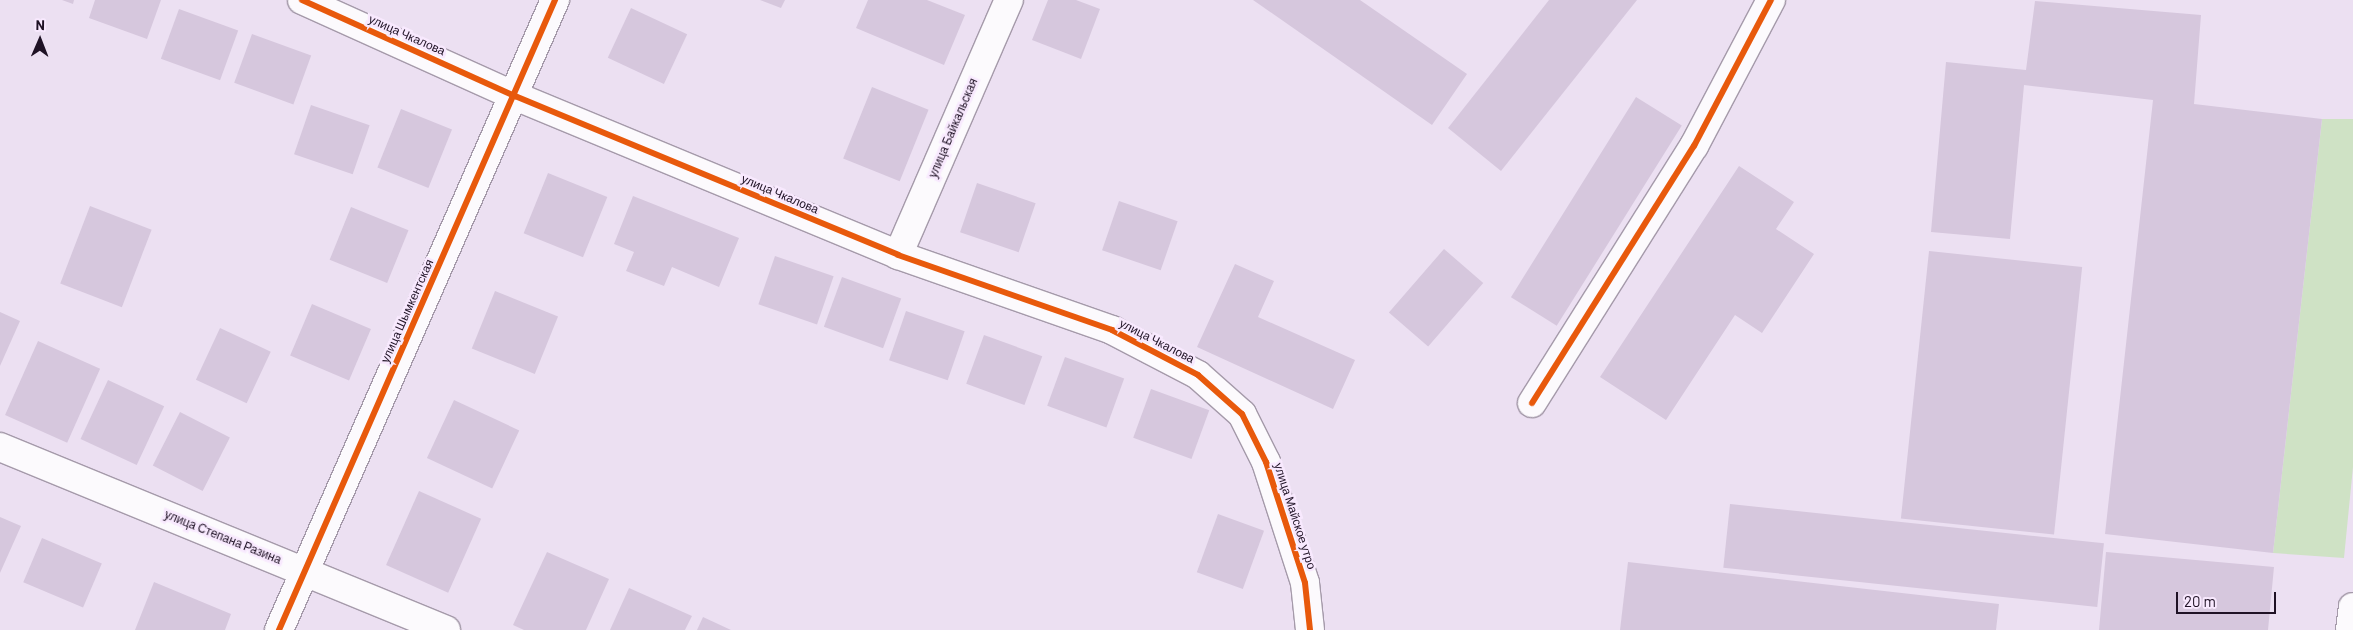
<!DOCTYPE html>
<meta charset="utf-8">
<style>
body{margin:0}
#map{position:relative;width:2353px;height:630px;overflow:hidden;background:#ece0f2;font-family:Barlow,sans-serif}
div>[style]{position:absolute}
.green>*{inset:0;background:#cfe2c5}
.building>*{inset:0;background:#d6c7dd;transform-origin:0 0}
.roads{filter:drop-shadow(1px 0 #a59aaa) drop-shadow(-1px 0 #a59aaa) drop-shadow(0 1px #a59aaa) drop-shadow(0 -1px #a59aaa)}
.minor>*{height:28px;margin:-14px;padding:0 14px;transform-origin:14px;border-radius:14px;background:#fcfafd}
.cycleway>*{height:6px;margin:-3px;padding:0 3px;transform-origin:3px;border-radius:3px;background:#e8590c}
span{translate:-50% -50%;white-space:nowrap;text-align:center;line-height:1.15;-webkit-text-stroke:5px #f8e9fe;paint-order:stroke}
.street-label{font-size:12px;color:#1f1225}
.north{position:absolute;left:15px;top:15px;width:50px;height:50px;-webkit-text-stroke:4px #f8e9fe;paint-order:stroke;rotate:1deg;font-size:14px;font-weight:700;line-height:20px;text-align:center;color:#1f1225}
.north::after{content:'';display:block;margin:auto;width:18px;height:22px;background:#1f1225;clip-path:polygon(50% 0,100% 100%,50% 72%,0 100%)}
.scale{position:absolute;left:2176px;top:592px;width:100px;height:22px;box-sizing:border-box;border:2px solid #1f1225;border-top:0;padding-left:6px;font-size:15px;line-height:18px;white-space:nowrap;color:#1f1225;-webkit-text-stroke:4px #f8e9fe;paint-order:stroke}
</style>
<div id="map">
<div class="green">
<div style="clip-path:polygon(2322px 119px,2353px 119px,2353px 467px,2344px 558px,2273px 553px)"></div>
</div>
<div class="building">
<div style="clip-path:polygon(62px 0,74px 0,73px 4px)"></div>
<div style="clip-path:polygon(95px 0,161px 0,147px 39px,89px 18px)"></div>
<div style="clip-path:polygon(760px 0,785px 0,781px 8px)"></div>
<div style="clip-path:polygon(868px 0,927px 0,965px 15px,944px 65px,856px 28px)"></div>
<div style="clip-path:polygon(1048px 0,1076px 0,1100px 9px,1081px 59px,1032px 40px)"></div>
<div style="clip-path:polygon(1253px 0,1360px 0,1467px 74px,1432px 125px)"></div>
<div style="clip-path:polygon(1549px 0,1637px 0,1501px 171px,1448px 128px)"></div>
<div style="clip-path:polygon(2035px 1px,2201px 15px,2194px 104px,2322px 119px,2273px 553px,2105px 534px,2153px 100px,2024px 85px,2010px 239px,1931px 232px,1946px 62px,2026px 70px)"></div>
<div style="left:631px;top:8px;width:62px;height:55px;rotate:25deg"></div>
<div style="left:179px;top:9px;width:63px;height:53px;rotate:20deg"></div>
<div style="left:252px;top:34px;width:63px;height:52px;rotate:20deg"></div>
<div style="left:872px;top:87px;width:61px;height:77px;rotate:22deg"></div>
<div style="left:1636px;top:97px;width:54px;height:236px;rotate:32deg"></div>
<div style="left:311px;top:105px;width:62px;height:52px;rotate:19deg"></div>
<div style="left:401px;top:109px;width:55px;height:63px;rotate:22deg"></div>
<div style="clip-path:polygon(1739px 166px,1794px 202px,1776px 229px,1814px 254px,1762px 333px,1735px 315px,1666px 420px,1600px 377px)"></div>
<div style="left:548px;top:173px;width:64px;height:65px;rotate:22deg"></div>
<div style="left:977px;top:183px;width:62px;height:52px;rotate:19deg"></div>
<div style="clip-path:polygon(633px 196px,739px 238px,719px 287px,672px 267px,664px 286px,626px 271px,634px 252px,614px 244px)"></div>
<div style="left:1119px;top:201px;width:62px;height:52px;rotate:19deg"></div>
<div style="left:90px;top:206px;width:66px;height:83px;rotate:21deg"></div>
<div style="left:351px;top:207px;width:62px;height:57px;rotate:22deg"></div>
<div style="left:1444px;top:249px;width:52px;height:84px;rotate:41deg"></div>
<div style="left:1929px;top:251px;width:154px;height:269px;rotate:6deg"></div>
<div style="left:775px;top:256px;width:62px;height:51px;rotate:19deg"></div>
<div style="clip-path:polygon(1235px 264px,1274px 281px,1258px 317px,1355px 360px,1333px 409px,1197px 347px)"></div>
<div style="left:842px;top:277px;width:63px;height:53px;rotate:20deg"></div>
<div style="left:495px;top:291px;width:68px;height:62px;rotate:22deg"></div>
<div style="left:312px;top:304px;width:64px;height:56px;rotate:23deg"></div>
<div style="left:906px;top:311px;width:62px;height:52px;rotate:19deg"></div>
<div style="clip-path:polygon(0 312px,20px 321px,0 366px)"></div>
<div style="left:220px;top:328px;width:56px;height:57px;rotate:25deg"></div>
<div style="left:984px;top:335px;width:62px;height:52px;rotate:20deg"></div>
<div style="left:38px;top:341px;width:68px;height:81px;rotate:24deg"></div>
<div style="left:1065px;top:357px;width:63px;height:52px;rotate:20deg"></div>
<div style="left:108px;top:380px;width:62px;height:65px;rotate:25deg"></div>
<div style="left:1151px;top:389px;width:62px;height:52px;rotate:20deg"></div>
<div style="left:454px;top:400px;width:72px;height:64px;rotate:25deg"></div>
<div style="left:180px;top:412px;width:56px;height:60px;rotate:27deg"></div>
<div style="left:419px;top:491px;width:68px;height:81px;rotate:24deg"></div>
<div style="left:1730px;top:504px;width:376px;height:64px;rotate:6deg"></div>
<div style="left:1218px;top:514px;width:49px;height:62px;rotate:20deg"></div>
<div style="clip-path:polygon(0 517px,21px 526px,0 573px)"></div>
<div style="left:42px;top:538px;width:65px;height:48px;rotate:23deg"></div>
<div style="clip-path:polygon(547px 552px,609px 579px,586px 630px,524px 630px,513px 625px)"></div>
<div style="clip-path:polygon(2106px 552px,2274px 567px,2268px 630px,2099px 630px)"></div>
<div style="clip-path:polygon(1628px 562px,1999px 604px,1996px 630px,1620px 630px)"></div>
<div style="clip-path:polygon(154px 582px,231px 614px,225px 630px,135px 630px)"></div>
<div style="clip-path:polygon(629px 588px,692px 616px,685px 630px,610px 630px)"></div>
<div style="clip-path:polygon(703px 617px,731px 630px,697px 630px)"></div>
</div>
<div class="roads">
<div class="minor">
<div style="left:302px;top:0;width:234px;rotate:24.3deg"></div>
<div style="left:515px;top:96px;width:415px;rotate:22.5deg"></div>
<div style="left:898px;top:255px;width:227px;rotate:19.3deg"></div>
<div style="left:1112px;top:330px;width:97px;rotate:27.6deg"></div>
<div style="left:1198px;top:375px;width:59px;rotate:41.6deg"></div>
<div style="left:1242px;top:414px;width:54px;rotate:63.4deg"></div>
<div style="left:1266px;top:462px;width:127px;rotate:72.1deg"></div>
<div style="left:1305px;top:583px;width:47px;rotate:83.9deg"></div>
<div style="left:898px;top:255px;width:278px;rotate:-66.5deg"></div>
<div style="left:1532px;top:403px;width:304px;rotate:-57.8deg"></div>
<div style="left:1694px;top:146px;width:165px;rotate:-62.2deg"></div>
<div style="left:0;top:447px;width:482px;rotate:22.3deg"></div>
<div style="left:279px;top:630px;width:688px;rotate:-66.34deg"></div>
<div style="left:2350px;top:630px;width:23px;rotate:-83deg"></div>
</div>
</div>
<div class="cycleway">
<div style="left:302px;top:0;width:234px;rotate:24.3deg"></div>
<div style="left:515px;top:96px;width:415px;rotate:22.5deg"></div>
<div style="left:898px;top:255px;width:227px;rotate:19.3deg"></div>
<div style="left:1112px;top:330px;width:97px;rotate:27.6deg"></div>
<div style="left:1198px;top:375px;width:59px;rotate:41.6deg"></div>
<div style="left:1242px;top:414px;width:54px;rotate:63.4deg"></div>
<div style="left:1266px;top:462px;width:127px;rotate:72.1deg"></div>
<div style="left:1305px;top:583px;width:47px;rotate:83.9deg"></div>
<div style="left:1532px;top:403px;width:304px;rotate:-57.8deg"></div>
<div style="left:1694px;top:146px;width:165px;rotate:-62.2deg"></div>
<div style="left:279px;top:630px;width:688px;rotate:-66.34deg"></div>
</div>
<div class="street-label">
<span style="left:407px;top:35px;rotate:24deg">улица Чкалова</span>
<span style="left:953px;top:128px;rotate:-67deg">улица Байкальская</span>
<span style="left:780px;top:194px;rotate:23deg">улица Чкалова</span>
<span style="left:407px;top:311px;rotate:-66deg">улица Шымкентская</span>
<span style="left:1157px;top:341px;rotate:27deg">улица Чкалова</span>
<span style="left:1295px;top:516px;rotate:72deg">улица Майское утро</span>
<span style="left:223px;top:537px;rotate:22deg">улица Степана Разина</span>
</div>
<div class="north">N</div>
<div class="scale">20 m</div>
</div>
